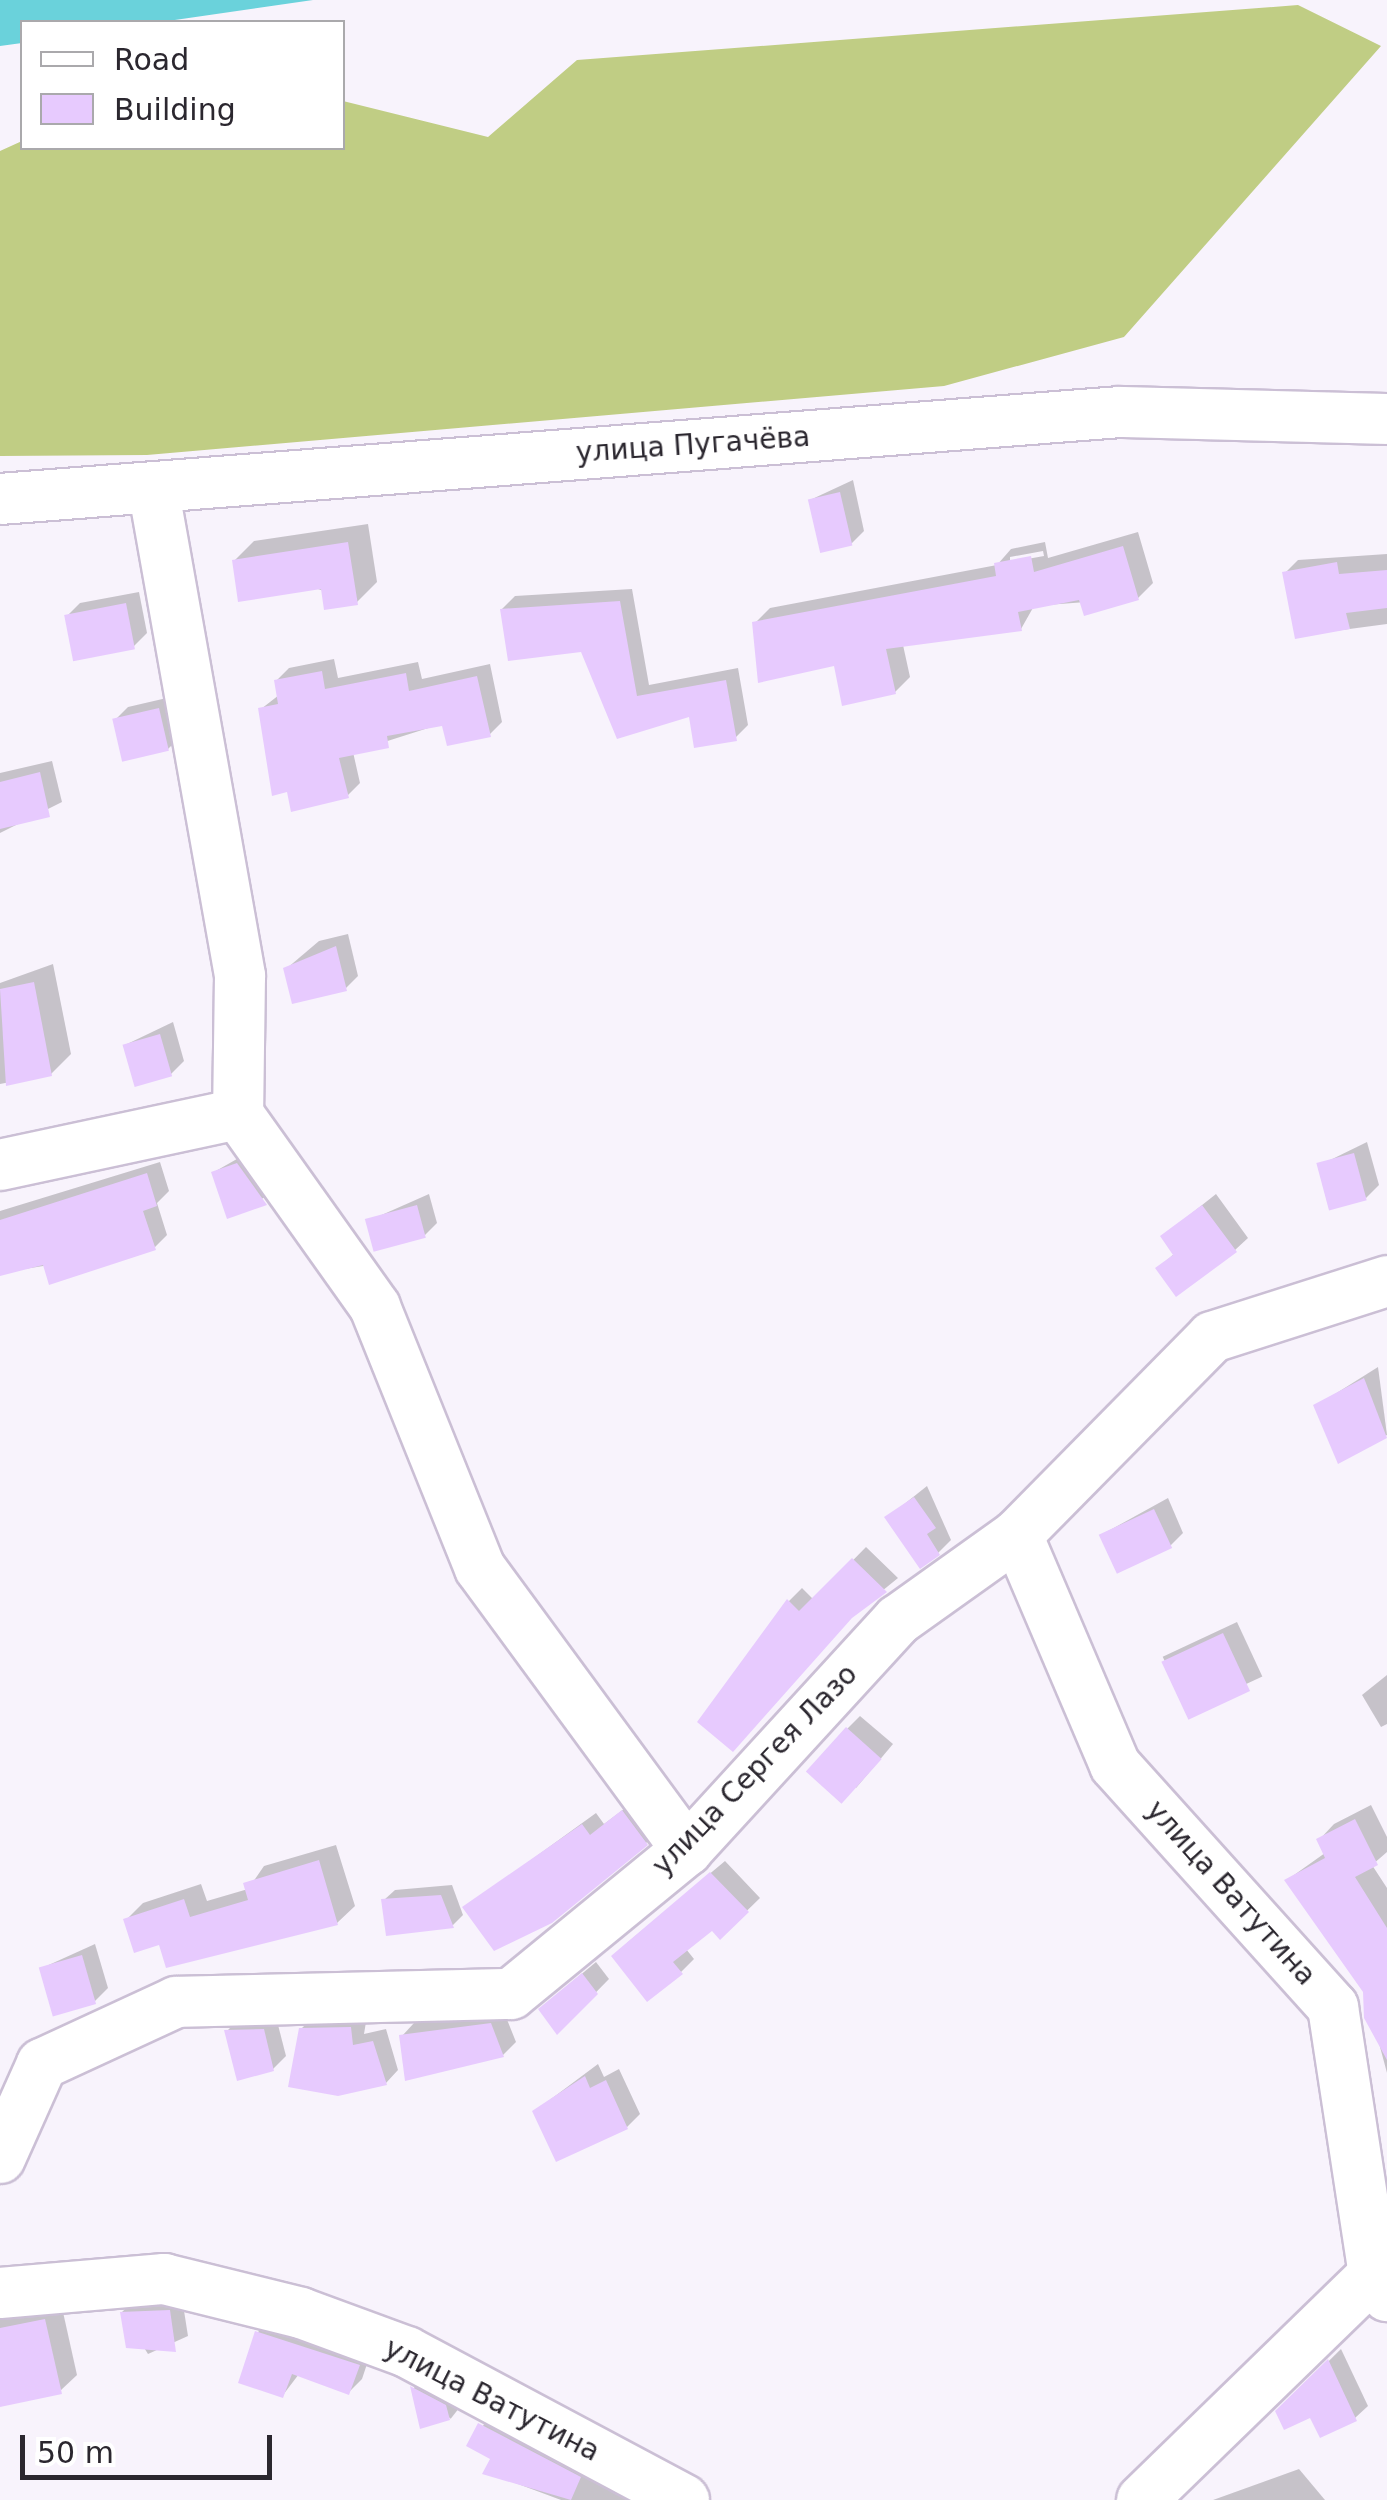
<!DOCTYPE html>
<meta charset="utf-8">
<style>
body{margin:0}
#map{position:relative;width:1387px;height:2500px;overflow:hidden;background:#f8f3fc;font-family:"DejaVu Sans",sans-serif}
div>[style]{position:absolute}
.forest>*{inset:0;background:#c0cd84}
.water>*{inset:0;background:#6ad2db}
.shadow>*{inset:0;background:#0003;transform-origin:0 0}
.building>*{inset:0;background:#e7cafe;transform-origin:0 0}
.roads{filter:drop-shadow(2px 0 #cbbfd5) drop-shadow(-2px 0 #cbbfd5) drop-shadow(0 2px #cbbfd5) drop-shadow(0 -2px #cbbfd5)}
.minor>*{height:50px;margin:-25px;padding:0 25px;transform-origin:25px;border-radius:25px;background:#fff}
span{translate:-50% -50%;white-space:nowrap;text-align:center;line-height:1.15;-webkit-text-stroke:8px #fff;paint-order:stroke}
.street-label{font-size:28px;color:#2b272f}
.legend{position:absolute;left:20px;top:20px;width:325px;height:130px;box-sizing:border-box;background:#fff;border:2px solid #aaa9ac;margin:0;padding:12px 18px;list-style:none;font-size:30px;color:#2b272f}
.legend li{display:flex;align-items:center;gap:20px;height:50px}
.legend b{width:50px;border:2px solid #aaa9ac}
.scale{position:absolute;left:20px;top:2435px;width:252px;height:45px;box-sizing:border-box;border:5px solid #2b272f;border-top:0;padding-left:12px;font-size:30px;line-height:35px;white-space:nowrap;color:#2b272f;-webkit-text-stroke:8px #fff;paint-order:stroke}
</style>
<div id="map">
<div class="forest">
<div style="clip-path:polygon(1298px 5px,1381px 46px,1124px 337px,944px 386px,147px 455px,0 456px,0 151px,22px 141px,342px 148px,343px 101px,488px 137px,577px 60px)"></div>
</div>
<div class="water">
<div style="clip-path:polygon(0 0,313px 0,161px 22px,22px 22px,22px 43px,0 46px)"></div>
</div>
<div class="shadow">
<div style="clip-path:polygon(853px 480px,864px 531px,851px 544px,810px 500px)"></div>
<div style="clip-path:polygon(368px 524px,377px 582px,357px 602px,234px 561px,254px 541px)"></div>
<div style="clip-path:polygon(evenodd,1138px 532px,1153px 583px,1138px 598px,1034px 606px,1021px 629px,903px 645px,910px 677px,895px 692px,835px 663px,760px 680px,755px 623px,770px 608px,997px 565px,1011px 549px,1045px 542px,1048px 558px,1138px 532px,1043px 551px,1044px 556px,1010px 562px,1010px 557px,1043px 551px)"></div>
<div style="clip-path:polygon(1387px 554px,1387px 624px,1297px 636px,1285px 573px,1298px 560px)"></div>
<div style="clip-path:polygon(632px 589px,649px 685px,738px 668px,748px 725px,735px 738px,691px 714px,619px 736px,582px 649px,502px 609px,515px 596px)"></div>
<div style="clip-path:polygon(139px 592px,147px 633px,134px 646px,67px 616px,80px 603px)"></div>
<div style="clip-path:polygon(334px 659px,338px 678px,418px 662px,422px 679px,490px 664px,502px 722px,489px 735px,444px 723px,353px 752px,360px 783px,347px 796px,261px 709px,279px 695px,276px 681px,289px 668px)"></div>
<div style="clip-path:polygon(171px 697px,181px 736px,168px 749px,115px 720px,128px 707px)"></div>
<div style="clip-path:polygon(52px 761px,62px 802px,0 833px,0 773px)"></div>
<div style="clip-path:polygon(348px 934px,358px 976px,345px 989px,286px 969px,319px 941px)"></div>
<div style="clip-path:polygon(53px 964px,71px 1054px,51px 1074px,0 1084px,0 983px)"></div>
<div style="clip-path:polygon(173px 1022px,184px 1061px,171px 1074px,125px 1045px)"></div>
<div style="clip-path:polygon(1367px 1142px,1379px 1185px,1366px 1198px,1320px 1165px)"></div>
<div style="clip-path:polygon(251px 1151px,279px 1190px,228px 1216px,214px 1172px)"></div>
<div style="clip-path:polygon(160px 1162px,169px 1191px,157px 1203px,167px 1235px,154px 1248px,0 1273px,0 1211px)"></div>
<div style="clip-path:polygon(429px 1194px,437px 1223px,424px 1236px,368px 1221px)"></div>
<div style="clip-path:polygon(1216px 1194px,1248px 1238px,1235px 1250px,1158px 1268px,1175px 1253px,1163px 1236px)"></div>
<div style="clip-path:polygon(1378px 1367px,1387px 1435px,1339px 1460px,1316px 1406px)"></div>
<div style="clip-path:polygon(927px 1486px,951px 1540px,938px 1553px,888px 1517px)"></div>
<div style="clip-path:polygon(1168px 1498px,1183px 1533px,1170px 1546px,1101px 1535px)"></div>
<div style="clip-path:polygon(866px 1547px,898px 1578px,855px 1613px,746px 1735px,789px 1601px,802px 1588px,814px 1600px)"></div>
<div style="left:1237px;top:1622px;width:60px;height:82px;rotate:65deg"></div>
<div style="clip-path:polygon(1387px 1675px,1387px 1724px,1381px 1727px,1362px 1695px)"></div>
<div style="clip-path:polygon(860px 1716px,893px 1744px,856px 1788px,847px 1729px)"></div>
<div style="clip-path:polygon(636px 1800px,659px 1830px,646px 1843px,465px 1908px,596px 1813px,604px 1824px)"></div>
<div style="clip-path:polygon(1371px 1805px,1387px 1837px,1387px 1852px,1372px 1865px,1387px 1888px,1387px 2073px,1365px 1991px,1287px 1880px,1325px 1853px,1319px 1840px,1334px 1824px)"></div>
<div style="clip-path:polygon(336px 1845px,355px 1906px,337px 1923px,160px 1942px,126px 1920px,143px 1903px,201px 1884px,207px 1901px,248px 1889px,264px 1866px)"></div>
<div style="clip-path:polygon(725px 1861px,760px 1898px,720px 1937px,712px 1928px,686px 1949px,694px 1959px,681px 1972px,627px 1943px)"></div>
<div style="clip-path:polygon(452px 1885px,463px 1915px,453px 1925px,388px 1933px,384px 1900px,395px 1890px)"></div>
<div style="clip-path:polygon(95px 1944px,108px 1988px,95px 2001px,42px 1968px)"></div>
<div style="clip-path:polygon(596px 1962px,609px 1979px,557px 2032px,554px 1997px)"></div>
<div style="clip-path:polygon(504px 2012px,516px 2042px,503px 2055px,402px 2036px,414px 2023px)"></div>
<div style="clip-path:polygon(314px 2016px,367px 2016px,364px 2034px,386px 2029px,398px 2070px,386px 2083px,301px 2029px)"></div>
<div style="clip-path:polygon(276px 2017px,286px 2056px,273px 2069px,227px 2031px,240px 2018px)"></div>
<div style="clip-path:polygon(598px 2064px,604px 2077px,619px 2069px,640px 2114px,627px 2127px,535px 2111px)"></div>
<div style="clip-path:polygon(182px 2298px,188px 2336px,148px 2354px,122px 2312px,135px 2300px)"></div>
<div style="clip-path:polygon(61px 2303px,77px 2375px,60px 2391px,0 2394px,0 2317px)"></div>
<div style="clip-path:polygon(270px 2320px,371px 2352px,362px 2379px,349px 2392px,299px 2374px,283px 2395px,257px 2333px)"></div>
<div style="clip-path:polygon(1341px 2349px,1368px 2406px,1355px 2418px,1278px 2411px)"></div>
<div style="left:424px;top:2375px;width:48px;height:18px;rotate:38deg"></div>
<div style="clip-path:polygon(493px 2411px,660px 2500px,561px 2500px,486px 2472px,494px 2457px,470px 2445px)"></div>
<div style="clip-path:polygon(1299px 2469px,1325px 2500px,1213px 2500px)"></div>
</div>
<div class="building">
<div style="left:840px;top:492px;width:55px;height:33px;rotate:77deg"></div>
<div style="clip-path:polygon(348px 542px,358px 605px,324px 610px,321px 589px,238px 602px,232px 560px)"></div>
<div style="clip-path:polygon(1123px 546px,1139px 600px,1084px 616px,1079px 600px,1018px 612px,1022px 631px,886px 649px,896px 694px,842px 706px,834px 666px,758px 683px,752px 622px,996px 576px,994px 563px,1031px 556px,1034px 572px)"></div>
<div style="clip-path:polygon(1337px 562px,1339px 574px,1387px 570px,1387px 608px,1346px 613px,1350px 629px,1295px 639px,1282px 572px)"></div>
<div style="clip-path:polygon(620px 601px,637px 696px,726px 680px,737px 741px,694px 748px,689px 717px,617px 739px,581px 652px,508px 661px,500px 609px)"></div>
<div style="left:126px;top:603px;width:47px;height:63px;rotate:79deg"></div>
<div style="clip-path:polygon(322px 671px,325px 689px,406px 673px,409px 691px,477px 676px,491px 737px,447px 746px,442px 726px,387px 736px,389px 748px,339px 758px,349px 798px,291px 812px,287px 792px,272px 796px,258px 708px,278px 704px,274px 680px)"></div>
<div style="left:159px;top:708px;width:44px;height:48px;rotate:77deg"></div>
<div style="clip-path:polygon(40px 772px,50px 817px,0 829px,0 782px)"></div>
<div style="clip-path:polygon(336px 946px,347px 991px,292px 1004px,283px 968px)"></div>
<div style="clip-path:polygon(34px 982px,52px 1076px,6px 1086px,0 989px)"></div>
<div style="left:160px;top:1034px;width:44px;height:39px;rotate:74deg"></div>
<div style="left:1354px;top:1153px;width:49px;height:39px;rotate:75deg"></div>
<div style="clip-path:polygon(237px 1163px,267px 1205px,227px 1219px,211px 1172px)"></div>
<div style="clip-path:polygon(147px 1173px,157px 1206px,143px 1211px,156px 1250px,49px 1285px,43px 1265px,0 1276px,0 1220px)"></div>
<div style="left:417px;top:1205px;width:34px;height:54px;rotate:75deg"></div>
<div style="clip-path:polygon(1202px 1205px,1237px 1252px,1176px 1297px,1155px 1268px,1173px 1255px,1160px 1236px)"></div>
<div style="clip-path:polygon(1364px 1378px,1387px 1438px,1338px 1464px,1313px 1405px)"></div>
<div style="clip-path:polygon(914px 1497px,936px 1528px,927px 1534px,940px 1555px,920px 1569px,884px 1517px)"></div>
<div style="left:1154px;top:1509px;width:43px;height:61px;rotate:65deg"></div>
<div style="clip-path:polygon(852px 1558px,887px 1592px,852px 1618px,733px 1752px,697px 1722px,787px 1599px,799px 1611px)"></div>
<div style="left:1223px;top:1633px;width:64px;height:68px;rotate:65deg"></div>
<div style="left:846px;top:1727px;width:48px;height:60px;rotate:42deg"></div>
<div style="clip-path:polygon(622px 1810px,648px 1845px,552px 1923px,494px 1951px,462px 1907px,582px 1824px,590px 1835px)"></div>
<div style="clip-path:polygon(1355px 1819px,1378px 1865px,1355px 1877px,1387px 1928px,1387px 2060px,1364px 2018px,1363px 1992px,1284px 1880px,1325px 1858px,1316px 1839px)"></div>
<div style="clip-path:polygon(319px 1860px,338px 1925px,166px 1968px,159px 1945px,134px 1953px,123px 1919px,184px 1899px,190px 1917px,248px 1900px,243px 1883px)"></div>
<div style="clip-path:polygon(710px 1872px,749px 1912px,720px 1940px,712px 1931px,673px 1962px,683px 1974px,647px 2002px,611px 1956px)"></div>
<div style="clip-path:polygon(441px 1895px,454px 1928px,386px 1936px,381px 1899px)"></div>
<div style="left:82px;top:1955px;width:51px;height:45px;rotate:74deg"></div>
<div style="clip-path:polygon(582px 1973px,598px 1994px,557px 2035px,538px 2009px)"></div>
<div style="clip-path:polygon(491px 2023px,504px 2057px,405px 2081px,399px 2035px)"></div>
<div style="clip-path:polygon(351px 2027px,353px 2045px,373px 2041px,387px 2085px,338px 2096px,288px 2087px,299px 2028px)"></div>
<div style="clip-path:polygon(264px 2029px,274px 2071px,237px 2081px,224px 2030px)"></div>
<div style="clip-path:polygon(585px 2076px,590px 2088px,606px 2080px,628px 2129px,556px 2162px,532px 2111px)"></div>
<div style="clip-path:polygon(170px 2310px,176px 2352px,126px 2348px,120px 2312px)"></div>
<div style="clip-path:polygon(45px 2319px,62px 2394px,0 2407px,0 2328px)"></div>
<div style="clip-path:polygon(255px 2331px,360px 2365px,349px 2395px,292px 2374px,283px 2398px,238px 2383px)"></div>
<div style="clip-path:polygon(1328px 2359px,1357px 2421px,1320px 2438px,1310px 2418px,1284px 2430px,1275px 2411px)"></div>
<div style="clip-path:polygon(410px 2386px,446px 2405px,450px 2420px,420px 2429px)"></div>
<div style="clip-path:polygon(478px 2423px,581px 2477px,571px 2500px,482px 2474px,490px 2459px,466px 2446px)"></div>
</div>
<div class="roads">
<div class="minor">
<div style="left:153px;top:487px;width:497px;rotate:79.9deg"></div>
<div style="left:240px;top:976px;width:138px;rotate:90.8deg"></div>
<div style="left:238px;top:1114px;width:237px;rotate:54.6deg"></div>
<div style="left:375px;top:1307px;width:281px;rotate:68.1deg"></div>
<div style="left:480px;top:1568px;width:350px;rotate:53.7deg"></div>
<div style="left:0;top:499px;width:1123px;rotate:-4.44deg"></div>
<div style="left:1120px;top:412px;width:267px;rotate:1.5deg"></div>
<div style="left:0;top:1165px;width:243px;rotate:-12.1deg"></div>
<div style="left:1017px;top:1535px;width:250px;rotate:66.9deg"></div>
<div style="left:1115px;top:1765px;width:326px;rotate:48deg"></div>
<div style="left:1333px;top:2007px;width:270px;rotate:81.3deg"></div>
<div style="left:1374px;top:2274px;width:26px;rotate:59deg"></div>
<div style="left:0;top:2158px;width:103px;rotate:-65.9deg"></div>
<div style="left:42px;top:2064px;width:148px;rotate:-24.8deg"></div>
<div style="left:176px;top:2002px;width:335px;rotate:-1.4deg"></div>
<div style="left:511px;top:1994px;width:227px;rotate:-39.3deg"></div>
<div style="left:687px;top:1850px;width:312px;rotate:-47.5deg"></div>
<div style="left:898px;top:1620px;width:146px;rotate:-35.5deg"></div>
<div style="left:1017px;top:1535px;width:278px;rotate:-45.4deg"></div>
<div style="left:1212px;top:1337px;width:184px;rotate:-17.7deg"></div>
<div style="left:0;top:2293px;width:165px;rotate:-4.9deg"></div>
<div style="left:164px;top:2279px;width:141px;rotate:13.9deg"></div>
<div style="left:301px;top:2313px;width:113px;rotate:20.2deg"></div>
<div style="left:407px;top:2352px;width:314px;rotate:28.1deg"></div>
<div style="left:1142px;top:2500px;width:324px;rotate:-44.2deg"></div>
</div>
</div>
<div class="street-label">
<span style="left:693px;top:445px;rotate:-4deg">улица Пугачёва</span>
<span style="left:755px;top:1770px;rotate:-46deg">улица Сергея Лазо</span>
<span style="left:1231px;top:1893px;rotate:48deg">улица Ватутина</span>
<span style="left:492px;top:2400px;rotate:27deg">улица Ватутина</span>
</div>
<ul class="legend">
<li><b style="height:12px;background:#fff"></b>Road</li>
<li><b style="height:28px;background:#e7cafe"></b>Building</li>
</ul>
<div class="scale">50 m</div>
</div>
